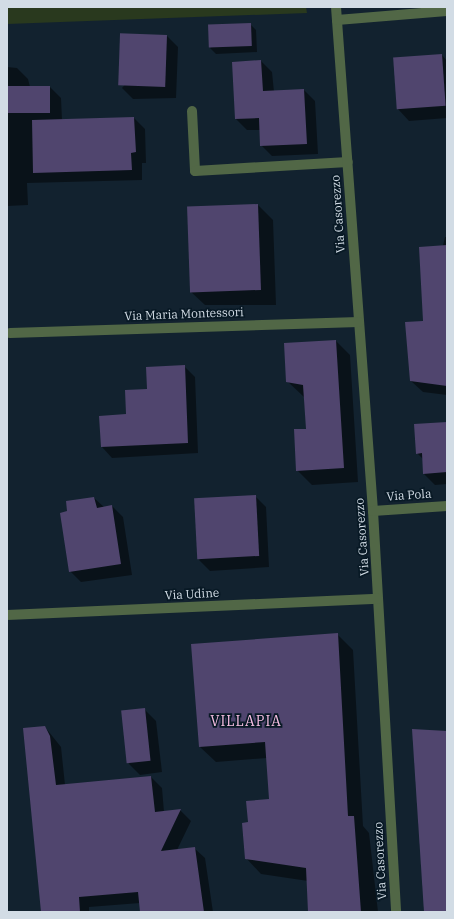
<!DOCTYPE html>
<style>
body{margin:0}
#map{position:relative;width:454px;height:919px;overflow:hidden;background:#12222f;font-family:"IBM Plex Serif",serif}
div>[style]{position:absolute}
.green>*{inset:0;background:#29391e}
.shadow>*{inset:0;background:#0007}
.building>*{inset:0;background:#50456e;transform-origin:0 0}
.service>*{height:10px;margin:-5px;padding:0 5px;transform-origin:5px;border-radius:5px;background:#516746}
.minor>*{height:10px;margin:-5px;padding:0 5px;transform-origin:5px;border-radius:5px;background:#516746}
span{translate:-50% -50%;white-space:nowrap;text-align:center;line-height:1.15;-webkit-text-stroke:3.5px #081925;paint-order:stroke}
.street-label{font-size:12px;color:#d2dce5}
.quarter-label{font-size:14px;color:#f8bfe3;letter-spacing:1px}
.frame{position:absolute;inset:0;border:8px solid #d2dce5;pointer-events:none}
</style>
<div id="map">
<div class="green">
<div style="clip-path:polygon(7px 7px,306px 7px,307px 13px,7px 24px)"></div>
</div>
<div class="shadow">
<div style="clip-path:polygon(250px 24px,256px 30px,257px 52px,216px 54px,210px 48px)"></div>
<div style="clip-path:polygon(167px 36px,178px 47px,176px 98px,133px 99px,122px 88px)"></div>
<div style="clip-path:polygon(442px 55px,447px 61px,447px 118px,409px 121px,398px 109px)"></div>
<div style="clip-path:polygon(261px 61px,272px 72px,274px 92px,304px 90px,315px 101px,318px 154px,272px 156px,261px 145px,260px 130px,247px 130px,236px 119px,233px 63px)"></div>
<div style="clip-path:polygon(7px 67px,17px 68px,28px 79px,30px 87px,50px 87px,61px 98px,62px 120px,134px 118px,145px 129px,146px 163px,142px 163px,142px 180px,27px 183px,28px 205px,7px 206px)"></div>
<div style="clip-path:polygon(258px 205px,273px 220px,276px 305px,205px 305px,190px 291px)"></div>
<div style="clip-path:polygon(445px 237px,447px 237px,447px 395px,423px 392px,411px 381px)"></div>
<div style="clip-path:polygon(336px 341px,350px 355px,358px 482px,312px 485px,297px 470px,307px 430px,304px 397px,287px 381px)"></div>
<div style="clip-path:polygon(184px 366px,195px 377px,198px 453px,112px 458px,102px 447px,127px 415px,148px 390px)"></div>
<div style="clip-path:polygon(447px 423px,447px 484px,435px 485px,424px 474px,423px 459px,417px 453px)"></div>
<div style="clip-path:polygon(255px 496px,266px 507px,269px 567px,210px 571px,199px 560px)"></div>
<div style="clip-path:polygon(94px 498px,104px 507px,112px 506px,123px 517px,132px 575px,81px 582px,70px 571px,68px 512px)"></div>
<div style="clip-path:polygon(337px 634px,353px 650px,363px 826px,369px 833px,378px 912px,309px 912px,308px 881px,261px 874px,246px 858px,250px 823px,270px 800px,267px 758px,216px 762px,200px 747px)"></div>
<div style="clip-path:polygon(145px 710px,156px 721px,162px 772px,140px 775px,129px 764px)"></div>
<div style="clip-path:polygon(45px 727px,61px 747px,65px 785px,151px 777px,162px 788px,164px 812px,180px 810px,191px 821px,177px 850px,194px 848px,205px 858px,213px 912px,141px 912px,140px 903px,89px 907px,89px 912px,41px 912px)"></div>
</div>
<div class="building">
<div style="left:251px;top:23px;width:23px;height:43px;rotate:88deg"></div>
<div style="left:167px;top:35px;width:52px;height:47px;rotate:92deg"></div>
<div style="left:442px;top:54px;width:52px;height:49px;rotate:86deg"></div>
<div style="clip-path:polygon(261px 60px,263px 91px,304px 89px,307px 144px,260px 146px,259px 118px,235px 119px,232px 62px)"></div>
<div style="left:7px;top:86px;width:43px;height:27px"></div>
<div style="clip-path:polygon(134px 117px,136px 152px,131px 153px,132px 170px,33px 173px,32px 120px)"></div>
<div style="left:258px;top:204px;width:86px;height:71px;rotate:88deg"></div>
<div style="clip-path:polygon(447px 245px,447px 386px,410px 381px,405px 322px,423px 321px,419px 247px)"></div>
<div style="clip-path:polygon(336px 340px,344px 468px,296px 471px,294px 429px,306px 429px,303px 385px,286px 382px,284px 343px)"></div>
<div style="clip-path:polygon(185px 365px,188px 443px,101px 447px,99px 416px,126px 414px,125px 390px,147px 389px,146px 367px)"></div>
<div style="clip-path:polygon(447px 422px,447px 472px,423px 474px,422px 453px,416px 454px,414px 424px)"></div>
<div style="left:256px;top:495px;width:61px;height:62px;rotate:87deg"></div>
<div style="clip-path:polygon(94px 497px,97px 508px,112px 505px,121px 564px,69px 572px,60px 513px,67px 511px,66px 501px)"></div>
<div style="clip-path:polygon(338px 633px,348px 816px,354px 816px,361px 912px,308px 912px,306px 868px,245px 859px,242px 823px,248px 822px,246px 801px,269px 799px,265px 742px,199px 747px,191px 644px)"></div>
<div style="left:145px;top:708px;width:53px;height:24px;rotate:84deg"></div>
<div style="clip-path:polygon(45px 726px,50px 736px,56px 785px,151px 776px,155px 812px,181px 809px,161px 851px,195px 847px,204px 912px,140px 912px,138px 892px,79px 897px,80px 912px,41px 912px,23px 728px)"></div>
<div style="clip-path:polygon(412px 729px,447px 731px,447px 912px,424px 912px)"></div>
</div>
<div class="service">
<div style="left:192px;top:111px;width:60px;rotate:87.1deg"></div>
<div style="left:195px;top:171px;width:153px;rotate:-3.4deg"></div>
</div>
<div class="minor">
<div style="left:336px;top:7px;width:505px;rotate:85.8deg"></div>
<div style="left:373px;top:511px;width:402px;rotate:86.7deg"></div>
<div style="left:337px;top:20px;width:110px;rotate:-4.7deg"></div>
<div style="left:10px;top:333px;width:349px;rotate:-1.8deg"></div>
<div style="left:373px;top:511px;width:74px;rotate:-3.9deg"></div>
<div style="left:7px;top:615px;width:371px;rotate:-2.5deg"></div>
</div>
<div class="street-label">
<span style="left:338px;top:214px;rotate:-94deg">Via Casorezzo</span>
<span style="left:184px;top:314px;rotate:-2deg">Via Maria Montessori</span>
<span style="left:409px;top:495px;rotate:-4deg">Via Pola</span>
<span style="left:362px;top:537px;rotate:-94deg">Via Casorezzo</span>
<span style="left:192px;top:594px;rotate:-3deg">Via Udine</span>
<span style="left:380px;top:861px;rotate:-93deg">Via Casorezzo</span>
</div>
<div class="quarter-label">
<span style="left:246px;top:721px">VILLAPIA</span>
</div>
<div class="frame"></div>
</div>
